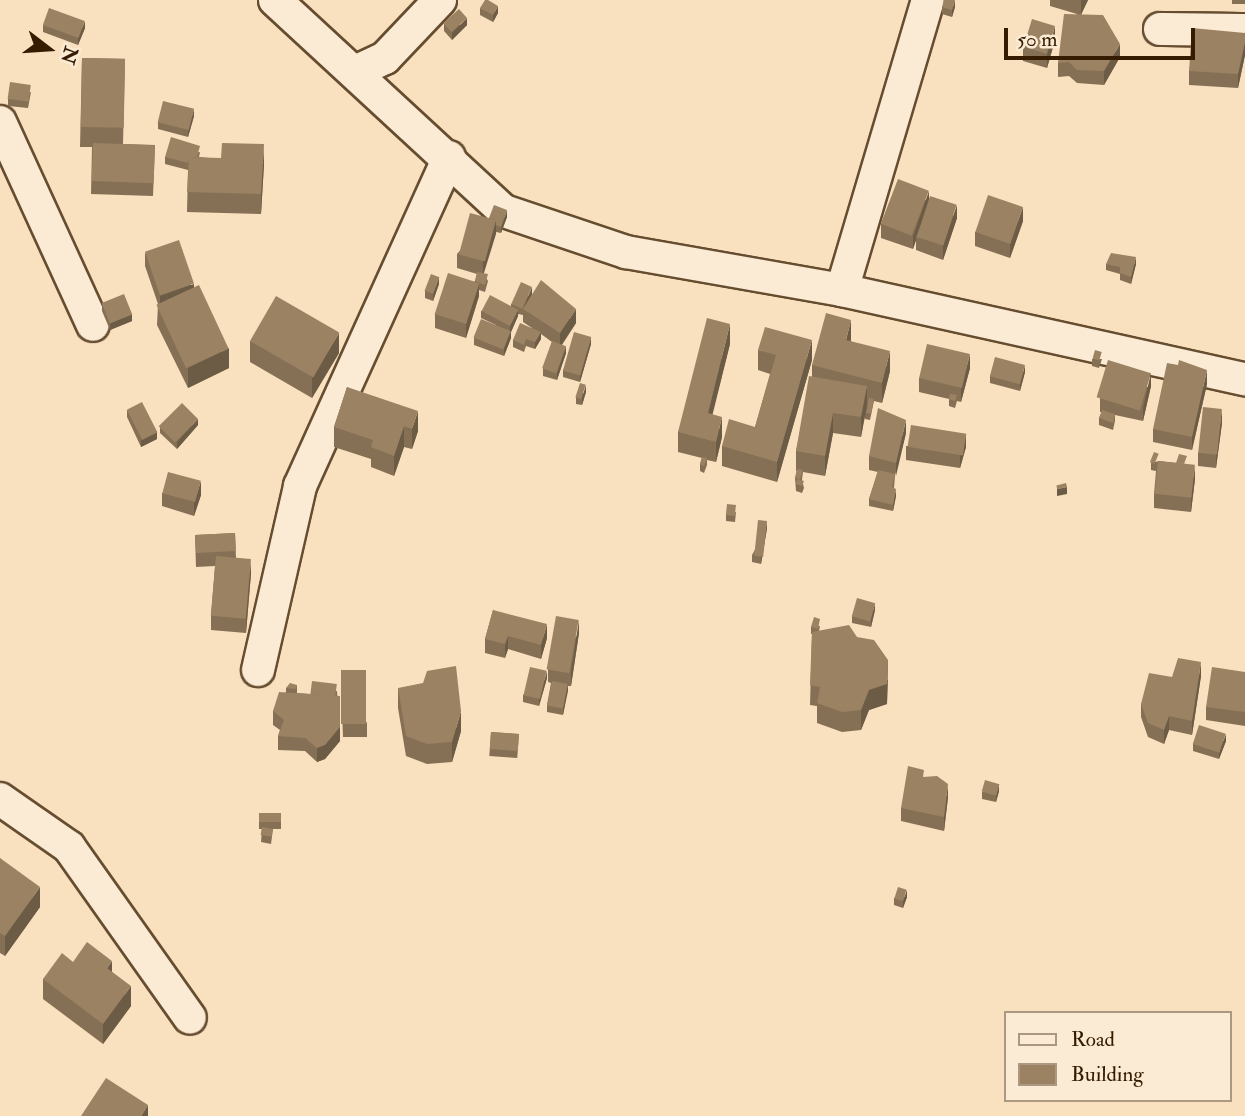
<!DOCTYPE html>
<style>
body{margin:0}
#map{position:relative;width:1245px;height:1116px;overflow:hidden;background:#f9e0be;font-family:"IM FELL Double Pica",serif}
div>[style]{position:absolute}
.roads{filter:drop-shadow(2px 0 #664d30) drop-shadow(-2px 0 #664d30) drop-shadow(0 2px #664d30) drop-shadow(0 -2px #664d30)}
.street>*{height:32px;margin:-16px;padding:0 16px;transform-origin:16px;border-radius:16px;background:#fbebd5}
.wall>*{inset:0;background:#857055;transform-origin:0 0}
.shaded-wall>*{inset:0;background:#6c5b45}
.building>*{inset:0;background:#9b8263;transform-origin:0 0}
span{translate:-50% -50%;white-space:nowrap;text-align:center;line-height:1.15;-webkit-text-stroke:5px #fbebd5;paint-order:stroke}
.legend{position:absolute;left:1004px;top:1011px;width:228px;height:91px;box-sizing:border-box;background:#fbebd5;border:2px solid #ac9880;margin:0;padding:9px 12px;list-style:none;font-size:21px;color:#351c00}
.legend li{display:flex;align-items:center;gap:14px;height:35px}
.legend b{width:35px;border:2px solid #ac9880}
.north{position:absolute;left:14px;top:14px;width:70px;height:70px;-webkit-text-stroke:5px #fbebd5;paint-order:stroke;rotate:107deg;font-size:19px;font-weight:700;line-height:28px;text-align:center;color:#351c00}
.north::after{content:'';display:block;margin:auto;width:24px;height:32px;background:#351c00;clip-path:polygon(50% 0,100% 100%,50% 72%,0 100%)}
.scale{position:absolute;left:1004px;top:28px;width:191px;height:32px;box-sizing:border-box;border:4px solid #351c00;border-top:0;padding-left:9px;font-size:21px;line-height:24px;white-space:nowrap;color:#351c00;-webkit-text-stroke:5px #fbebd5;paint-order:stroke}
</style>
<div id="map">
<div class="roads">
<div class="street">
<div style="left:275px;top:0;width:311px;rotate:42.7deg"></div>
<div style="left:504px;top:211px;width:129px;rotate:18.6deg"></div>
<div style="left:626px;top:252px;width:219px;rotate:10deg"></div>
<div style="left:842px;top:290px;width:413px;rotate:12.5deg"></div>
<div style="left:1160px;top:29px;width:85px;rotate:0.7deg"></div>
<div style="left:355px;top:72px;width:33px;rotate:-25deg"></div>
<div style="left:385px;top:58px;width:80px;rotate:-46.5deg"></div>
<div style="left:0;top:122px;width:223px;rotate:65.4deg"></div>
<div style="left:842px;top:290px;width:302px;rotate:-73.5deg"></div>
<div style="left:258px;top:670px;width:189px;rotate:-77.1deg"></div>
<div style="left:300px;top:486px;width:361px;rotate:-65.6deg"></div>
<div style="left:0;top:799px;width:84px;rotate:34.8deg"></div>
<div style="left:69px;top:847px;width:209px;rotate:54.7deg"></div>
</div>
</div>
<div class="wall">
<div style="clip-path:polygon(1050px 0,1088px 0,1081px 14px,1120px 57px,1104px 85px,1077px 83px,1069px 76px,1058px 77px,1058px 63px,1077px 14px,1050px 6px)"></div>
<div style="left:1232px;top:0;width:13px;height:4px"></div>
<div style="clip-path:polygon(942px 7px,955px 7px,952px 17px,942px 14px)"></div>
<div style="clip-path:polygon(480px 8px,498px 13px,493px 22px,480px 15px)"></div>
<div style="clip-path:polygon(444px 24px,467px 25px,452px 40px,444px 31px)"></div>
<div style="clip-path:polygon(43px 25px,85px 28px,78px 45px,43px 32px)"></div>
<div style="clip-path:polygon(1245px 33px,1245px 55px,1238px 88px,1189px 85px,1189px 71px)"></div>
<div style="clip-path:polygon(1055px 40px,1047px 68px,1023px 61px,1023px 47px)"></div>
<div style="clip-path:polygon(82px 58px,125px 59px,123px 144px,155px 145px,153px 196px,91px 194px,92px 147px,80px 147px)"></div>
<div style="clip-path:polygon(31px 92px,28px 108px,8px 106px,8px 99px)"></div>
<div style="clip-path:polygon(194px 116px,188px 137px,158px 129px,158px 122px)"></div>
<div style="clip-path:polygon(200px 152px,199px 157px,264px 164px,261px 214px,187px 212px,188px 170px,165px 164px,165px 157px)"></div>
<div style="clip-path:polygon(929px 198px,957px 218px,943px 260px,916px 250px,916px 240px,913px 249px,881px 238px,881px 224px)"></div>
<div style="clip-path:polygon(507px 217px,501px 233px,496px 232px,483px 273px,488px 281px,485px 292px,479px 290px,479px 296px,466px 338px,435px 328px,435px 314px,475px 281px,477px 274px,457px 268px,457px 254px,489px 218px)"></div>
<div style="clip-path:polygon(1023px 221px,1010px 258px,975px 246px,975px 232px)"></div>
<div style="clip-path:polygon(145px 253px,194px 287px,229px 368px,188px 388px,157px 325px,158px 304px,145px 266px)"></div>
<div style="clip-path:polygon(1106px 264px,1136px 264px,1131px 284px,1120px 280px,1120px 274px,1106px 270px)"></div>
<div style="clip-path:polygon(439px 284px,433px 301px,425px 298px,425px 291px)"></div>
<div style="clip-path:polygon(532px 294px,576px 323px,562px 345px,566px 353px,557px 380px,543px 376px,543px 369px,552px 342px,541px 334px,541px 339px,535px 349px,526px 346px,524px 352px,513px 347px,513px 340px,532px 328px,523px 322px,523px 315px,518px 314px,518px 316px,511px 332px,511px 338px,504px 356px,474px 345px,474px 338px,496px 325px,481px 318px,481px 311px,511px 306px,511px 304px)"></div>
<div style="clip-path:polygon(102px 304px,132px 321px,110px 330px,102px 311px)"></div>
<div style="clip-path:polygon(250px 341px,339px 353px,312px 398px,250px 362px)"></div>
<div style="clip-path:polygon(851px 341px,890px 371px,882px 403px,874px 401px,870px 420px,865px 419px,865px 413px,861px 437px,833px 433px,825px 476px,803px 472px,802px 480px,804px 488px,802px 493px,796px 491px,795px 478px,797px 471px,796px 471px,796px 451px,812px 376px,812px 365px)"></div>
<div style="clip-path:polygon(591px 344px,580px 382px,563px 377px,563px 370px)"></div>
<div style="clip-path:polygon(730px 344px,712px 414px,722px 437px,716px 462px,707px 460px,707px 465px,704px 473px,700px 471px,700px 464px,702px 458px,678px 452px,678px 432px)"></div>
<div style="clip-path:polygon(758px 350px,812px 360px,777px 482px,722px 466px,722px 446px,755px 427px,770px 374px,758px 370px)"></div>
<div style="clip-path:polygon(1092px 359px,1102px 359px,1099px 368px,1092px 366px)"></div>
<div style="clip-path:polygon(970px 368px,961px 402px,957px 401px,955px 408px,949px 406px,949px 399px,919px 392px,919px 378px)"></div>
<div style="clip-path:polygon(1025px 372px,1020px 391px,990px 383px,990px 376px)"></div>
<div style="clip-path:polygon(1207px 384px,1192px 450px,1153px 442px,1153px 429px)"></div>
<div style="clip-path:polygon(1151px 386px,1143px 421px,1115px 415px,1115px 421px,1113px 430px,1099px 425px,1099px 418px,1102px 412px,1100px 412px,1100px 398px)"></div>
<div style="clip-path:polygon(347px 387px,418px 431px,412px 449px,404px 447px,394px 476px,371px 467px,371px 459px,334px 447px,334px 427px)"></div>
<div style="clip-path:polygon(586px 392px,582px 405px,576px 404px,576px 397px)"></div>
<div style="clip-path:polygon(127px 410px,157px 439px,141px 447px,127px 417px)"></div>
<div style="clip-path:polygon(1222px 423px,1216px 468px,1198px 466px,1198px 453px)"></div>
<div style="clip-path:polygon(198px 425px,177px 449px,160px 433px,160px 427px)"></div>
<div style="clip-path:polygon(906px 433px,895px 476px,894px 488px,896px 496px,893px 511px,869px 506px,869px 499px,878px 472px,869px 470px,869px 456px)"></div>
<div style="clip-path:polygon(906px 446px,966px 447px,960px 468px,906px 460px)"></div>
<div style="clip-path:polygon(1159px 461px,1186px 464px,1195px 479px,1191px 512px,1154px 508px,1154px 494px,1156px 471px,1151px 470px,1151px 463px)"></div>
<div style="clip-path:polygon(162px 493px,201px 495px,194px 516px,162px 506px)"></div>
<div style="clip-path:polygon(736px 512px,735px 522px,726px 521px,726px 515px)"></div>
<div style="clip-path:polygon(767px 528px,761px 564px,752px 562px,752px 555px)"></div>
<div style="clip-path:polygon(235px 533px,236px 558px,251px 573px,246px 633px,211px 630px,211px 616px,215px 566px,196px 567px,195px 535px)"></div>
<div style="clip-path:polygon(493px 610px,547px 638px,541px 659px,508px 649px,505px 658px,485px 653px,485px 639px)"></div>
<div style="clip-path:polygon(875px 610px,871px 627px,852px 623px,852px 616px)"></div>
<div style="clip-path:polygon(820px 626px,819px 631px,888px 680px,887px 704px,869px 710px,861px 730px,842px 732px,817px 723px,817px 706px,810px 705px,812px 634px,811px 634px,811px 627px)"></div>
<div style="clip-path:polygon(579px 633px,571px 686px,568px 686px,563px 715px,547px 712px,547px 705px,551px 683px,548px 682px,548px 669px)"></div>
<div style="clip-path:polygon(1245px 672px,1245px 726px,1206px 720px,1206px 707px)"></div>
<div style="clip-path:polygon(1201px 676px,1192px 735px,1169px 730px,1164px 744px,1148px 737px,1141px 717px,1141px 704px,1172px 677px)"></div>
<div style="clip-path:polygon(547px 678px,539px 706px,523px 702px,523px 695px)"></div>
<div style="clip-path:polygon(341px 684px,367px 723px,367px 737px,343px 737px)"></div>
<div style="clip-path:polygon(297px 685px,297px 693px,310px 694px,337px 691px,340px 741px,325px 759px,317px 762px,305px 751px,278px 750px,278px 736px,280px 730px,273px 725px,273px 711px,286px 692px,286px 688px)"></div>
<div style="clip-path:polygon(398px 688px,461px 731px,452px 762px,427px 764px,406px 756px,398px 708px)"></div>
<div style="left:491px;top:732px;width:28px;height:24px;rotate:4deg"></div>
<div style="clip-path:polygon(1226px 741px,1219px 759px,1193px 751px,1193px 744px)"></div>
<div style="clip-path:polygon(924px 777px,948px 797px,944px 831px,901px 821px,901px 808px)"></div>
<div style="clip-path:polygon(999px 791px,996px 802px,982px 799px,982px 792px)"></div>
<div style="clip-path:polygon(259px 813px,281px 813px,281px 829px,273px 829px,271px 844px,261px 842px,262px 829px,259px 829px)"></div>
<div style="clip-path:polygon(0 858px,40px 907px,5px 956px,0 953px)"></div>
<div style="clip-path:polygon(907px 897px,903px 908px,894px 905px,894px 898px)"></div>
<div style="clip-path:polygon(73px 962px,112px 972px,131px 1006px,103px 1044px,43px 999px,43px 979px)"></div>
</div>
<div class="shaded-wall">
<div style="clip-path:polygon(955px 0,955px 7px,952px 17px,952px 10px)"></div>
<div style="clip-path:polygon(1081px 0,1088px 0,1081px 15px)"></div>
<div style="clip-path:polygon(498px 6px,498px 13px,493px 22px,493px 15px)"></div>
<div style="clip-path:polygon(467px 18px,467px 25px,452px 40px,452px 33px)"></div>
<div style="clip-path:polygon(85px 21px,85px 28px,78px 45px,78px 38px)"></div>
<div style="clip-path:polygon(1055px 26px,1055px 40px,1047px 68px,1047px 55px)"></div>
<div style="clip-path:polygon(1245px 42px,1245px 55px,1238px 88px,1238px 74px)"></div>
<div style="clip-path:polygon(1120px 44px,1120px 57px,1104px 85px,1104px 71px)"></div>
<div style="clip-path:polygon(194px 109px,194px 116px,188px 137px,188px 130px)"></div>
<div style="clip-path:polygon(264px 144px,264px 164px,261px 214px,261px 194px)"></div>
<div style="clip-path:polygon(929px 191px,929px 204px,916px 237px,916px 240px,913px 249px,913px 236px)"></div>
<div style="clip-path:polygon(957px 205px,957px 218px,943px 260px,943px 246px)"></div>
<div style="clip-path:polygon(1023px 207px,1023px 221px,1010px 258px,1010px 244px)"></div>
<div style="clip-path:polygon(507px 210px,507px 217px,501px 233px,501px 227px)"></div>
<div style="clip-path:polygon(496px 220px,496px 234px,483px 276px,483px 262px)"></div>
<div style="clip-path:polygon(1136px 257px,1136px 264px,1131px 284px,1131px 277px)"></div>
<div style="clip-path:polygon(439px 277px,439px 284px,433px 301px,433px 294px)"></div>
<div style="clip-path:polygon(479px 283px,479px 296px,466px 338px,466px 324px)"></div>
<div style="clip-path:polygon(194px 284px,194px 297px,160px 309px,160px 296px)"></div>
<div style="clip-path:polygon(532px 287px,532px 294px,523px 309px,523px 316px,523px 309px)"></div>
<div style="clip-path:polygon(576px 309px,576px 323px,560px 347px,560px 333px)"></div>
<div style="clip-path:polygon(518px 310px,518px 316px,511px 332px,511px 338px,504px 356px,504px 349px,510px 333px,510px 326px)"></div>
<div style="clip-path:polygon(132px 314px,132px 321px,110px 330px,110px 323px)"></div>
<div style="clip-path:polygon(851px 320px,851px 340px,846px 360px,846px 340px)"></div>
<div style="clip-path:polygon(730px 324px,730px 344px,708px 433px,708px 413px)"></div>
<div style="clip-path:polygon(541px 332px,541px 339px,535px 349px,535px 342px)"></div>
<div style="clip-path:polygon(339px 333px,339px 353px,312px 398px,312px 378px)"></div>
<div style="clip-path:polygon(591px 337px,591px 344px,580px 382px,580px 375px)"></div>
<div style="clip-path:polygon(812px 340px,812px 360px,777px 482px,777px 462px)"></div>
<div style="clip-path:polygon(566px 346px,566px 353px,557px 380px,557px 373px)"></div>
<div style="clip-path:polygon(229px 348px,229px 368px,188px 388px,188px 368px)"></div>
<div style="clip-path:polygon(890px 351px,890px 371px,882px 403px,882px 383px)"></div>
<div style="clip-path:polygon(970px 354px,970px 368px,961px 402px,961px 388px)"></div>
<div style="clip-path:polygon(1025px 365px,1025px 372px,1020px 391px,1020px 385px)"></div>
<div style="clip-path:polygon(1207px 370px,1207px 384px,1192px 450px,1192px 437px)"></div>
<div style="clip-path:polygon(1151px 373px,1151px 386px,1143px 421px,1143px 408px)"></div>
<div style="clip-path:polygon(586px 385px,586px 392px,582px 405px,582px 398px)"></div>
<div style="clip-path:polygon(867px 386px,867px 406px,861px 437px,861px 417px)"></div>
<div style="clip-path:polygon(1222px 409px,1222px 423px,1216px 468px,1216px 455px)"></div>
<div style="clip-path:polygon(418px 411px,418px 431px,412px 449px,412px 429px)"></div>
<div style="clip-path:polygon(833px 413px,833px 433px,825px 476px,825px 456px)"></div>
<div style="clip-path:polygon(722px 417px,722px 437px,716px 462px,716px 442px)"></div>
<div style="clip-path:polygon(198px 419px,198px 425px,177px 449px,177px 442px)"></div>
<div style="clip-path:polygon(906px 420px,906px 433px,896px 476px,896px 463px)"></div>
<div style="clip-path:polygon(404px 426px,404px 447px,394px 476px,394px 456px)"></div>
<div style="clip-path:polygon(157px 432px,157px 439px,141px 447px,141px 440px)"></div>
<div style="clip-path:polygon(966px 434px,966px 447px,960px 468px,960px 454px)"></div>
<div style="clip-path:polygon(1195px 465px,1195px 479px,1191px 512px,1191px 499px)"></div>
<div style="clip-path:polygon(201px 481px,201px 495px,194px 516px,194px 502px)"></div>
<div style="clip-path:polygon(1067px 487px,1067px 494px,1057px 496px,1057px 489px)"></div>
<div style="clip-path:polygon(896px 489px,896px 496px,893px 511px,893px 505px)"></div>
<div style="clip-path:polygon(767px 521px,767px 528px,761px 564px,761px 557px)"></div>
<div style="clip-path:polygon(251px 559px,251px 573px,246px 633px,246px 619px)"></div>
<div style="clip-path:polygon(875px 603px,875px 610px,871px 627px,871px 620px)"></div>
<div style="clip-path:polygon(579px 620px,579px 633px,571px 686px,571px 672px)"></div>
<div style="clip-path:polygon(547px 624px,547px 638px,541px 659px,541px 645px)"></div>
<div style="clip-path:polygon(508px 636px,508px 649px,505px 658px,505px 644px)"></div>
<div style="clip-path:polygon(888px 660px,887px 704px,869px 710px,861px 730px,861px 710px,869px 690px)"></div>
<div style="clip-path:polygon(1201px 662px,1201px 676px,1192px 735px,1192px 721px)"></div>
<div style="clip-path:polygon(547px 671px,547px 678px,539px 706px,539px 699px)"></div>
<div style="clip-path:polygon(568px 684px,568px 691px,563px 715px,563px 708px)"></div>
<div style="clip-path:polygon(340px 696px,340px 741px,325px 759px,317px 762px,317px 748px)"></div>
<div style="clip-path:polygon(461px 711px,461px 731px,452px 762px,452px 742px)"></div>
<div style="clip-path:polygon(1169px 716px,1169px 730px,1164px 744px,1164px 730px)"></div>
<div style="clip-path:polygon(1226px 734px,1226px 741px,1219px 759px,1219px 752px)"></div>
<div style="clip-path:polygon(948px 784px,948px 797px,944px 831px,944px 817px)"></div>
<div style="clip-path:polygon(999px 784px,999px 791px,996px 802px,996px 795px)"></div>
<div style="clip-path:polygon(40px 887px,40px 907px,5px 956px,5px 936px)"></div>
<div style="clip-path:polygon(907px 890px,907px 897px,903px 908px,903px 901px)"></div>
<div style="clip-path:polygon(112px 961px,112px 981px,107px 968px)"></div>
<div style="clip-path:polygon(131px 986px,131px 1006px,103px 1044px,103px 1024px)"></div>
<div style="clip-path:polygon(148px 1105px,148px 1116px,141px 1116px)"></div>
</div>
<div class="building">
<div style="clip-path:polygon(485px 0,488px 0,498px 6px,493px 15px,480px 8px)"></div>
<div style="clip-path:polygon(944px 0,955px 0,952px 10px,942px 7px)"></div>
<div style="left:49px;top:8px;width:38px;height:18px;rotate:20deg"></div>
<div style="left:459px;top:9px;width:12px;height:21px;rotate:48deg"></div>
<div style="clip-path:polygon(1064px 14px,1103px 15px,1120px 44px,1104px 71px,1077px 70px,1069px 62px,1058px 63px)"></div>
<div style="left:1032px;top:19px;width:24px;height:29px;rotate:17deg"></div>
<div style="clip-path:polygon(1192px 28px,1245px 33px,1245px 42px,1238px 74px,1189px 71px)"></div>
<div style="left:82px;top:58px;width:43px;height:69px;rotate:1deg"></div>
<div style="left:10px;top:82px;width:21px;height:17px;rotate:8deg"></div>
<div style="left:163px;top:101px;width:32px;height:22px;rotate:14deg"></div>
<div style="clip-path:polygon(171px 137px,200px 146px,197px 157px,189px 157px,188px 163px,165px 157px)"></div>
<div style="left:93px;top:143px;width:62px;height:38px;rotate:2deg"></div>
<div style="clip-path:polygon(222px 143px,264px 144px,261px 194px,187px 192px,189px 157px,221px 158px)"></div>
<div style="left:898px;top:179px;width:33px;height:48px;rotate:21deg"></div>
<div style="left:988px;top:195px;width:37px;height:39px;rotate:19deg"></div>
<div style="left:930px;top:196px;width:28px;height:43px;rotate:18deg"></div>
<div style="clip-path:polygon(494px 205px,507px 210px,501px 227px,496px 225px,496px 220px,489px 218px)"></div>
<div style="left:470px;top:213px;width:27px;height:43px;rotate:15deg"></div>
<div style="left:179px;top:240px;width:46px;height:36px;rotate:71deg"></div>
<div style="clip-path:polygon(1111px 253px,1136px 257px,1131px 277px,1120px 273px,1120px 267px,1106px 264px)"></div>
<div style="clip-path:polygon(477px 272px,488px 274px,485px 285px,475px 281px)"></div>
<div style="left:448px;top:273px;width:33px;height:43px;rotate:18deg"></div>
<div style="left:431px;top:274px;width:9px;height:18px;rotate:21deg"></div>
<div style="clip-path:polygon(541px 280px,576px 309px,560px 333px,523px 309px)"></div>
<div style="left:521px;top:282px;width:12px;height:24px;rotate:24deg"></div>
<div style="left:199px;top:285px;width:70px;height:47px;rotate:65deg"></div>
<div style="left:124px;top:294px;width:22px;height:24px;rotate:68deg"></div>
<div style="left:490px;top:295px;width:32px;height:18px;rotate:28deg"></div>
<div style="left:276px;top:296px;width:73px;height:52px;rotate:30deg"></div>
<div style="clip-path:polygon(826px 313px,851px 320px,846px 340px,890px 351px,882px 383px,812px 365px)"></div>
<div style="clip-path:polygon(707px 318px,730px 324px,708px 413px,722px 417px,716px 442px,678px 432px)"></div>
<div style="left:481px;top:319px;width:32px;height:20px;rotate:22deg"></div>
<div style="clip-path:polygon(520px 323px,541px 332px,535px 342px,526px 339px,524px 345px,513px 340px)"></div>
<div style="clip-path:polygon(765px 327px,812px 340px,777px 462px,722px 446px,729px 419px,755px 427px,776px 355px,758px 350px)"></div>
<div style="left:574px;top:332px;width:18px;height:40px;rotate:16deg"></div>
<div style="left:552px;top:341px;width:15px;height:29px;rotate:20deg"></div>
<div style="left:927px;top:344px;width:44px;height:35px;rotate:13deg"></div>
<div style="left:1095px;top:350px;width:7px;height:9px;rotate:16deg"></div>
<div style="left:995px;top:357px;width:31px;height:20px;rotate:15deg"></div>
<div style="left:1108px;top:360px;width:45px;height:39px;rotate:17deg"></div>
<div style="clip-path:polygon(1179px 360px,1207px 370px,1192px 437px,1153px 429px,1167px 363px,1178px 365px)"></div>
<div style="clip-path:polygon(809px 376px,867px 386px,861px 417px,833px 413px,825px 456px,796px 451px)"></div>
<div style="left:580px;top:383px;width:6px;height:15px;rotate:18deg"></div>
<div style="clip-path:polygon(347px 387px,418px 411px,412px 429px,404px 426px,394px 456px,371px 447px,373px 440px,334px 427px)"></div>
<div style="clip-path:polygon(950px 394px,957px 395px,955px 401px,949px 399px)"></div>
<div style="left:869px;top:398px;width:5px;height:15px;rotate:11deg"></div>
<div style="left:142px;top:402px;width:34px;height:17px;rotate:63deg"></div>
<div style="left:182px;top:403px;width:23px;height:33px;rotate:45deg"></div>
<div style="left:1203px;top:407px;width:19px;height:46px;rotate:6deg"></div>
<div style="clip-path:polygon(878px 408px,906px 420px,896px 463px,869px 456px)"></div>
<div style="clip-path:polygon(1102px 410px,1115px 414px,1113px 423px,1099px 418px)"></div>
<div style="left:911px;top:425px;width:56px;height:22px;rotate:9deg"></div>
<div style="left:1154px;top:452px;width:5px;height:11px;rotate:22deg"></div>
<div style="clip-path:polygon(1179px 454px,1187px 456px,1184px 464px,1176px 463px)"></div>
<div style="clip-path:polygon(702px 457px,707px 458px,704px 466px,700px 464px)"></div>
<div style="left:1158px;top:461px;width:37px;height:33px;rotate:6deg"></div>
<div style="clip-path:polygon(797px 469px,803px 470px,800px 479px,795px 478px)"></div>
<div style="clip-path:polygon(878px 470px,895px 474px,892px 487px,896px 489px,893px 505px,869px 499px)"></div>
<div style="left:168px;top:472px;width:34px;height:22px;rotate:15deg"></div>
<div style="clip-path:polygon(797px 479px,804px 481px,802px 486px,796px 484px)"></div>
<div style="left:1066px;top:483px;width:4px;height:10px;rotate:76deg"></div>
<div style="left:727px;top:504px;width:9px;height:11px;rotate:6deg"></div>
<div style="left:758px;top:520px;width:9px;height:36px;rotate:6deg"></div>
<div style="left:235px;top:533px;width:18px;height:40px;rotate:87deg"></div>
<div style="left:216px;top:556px;width:35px;height:60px;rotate:5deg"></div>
<div style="left:857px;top:598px;width:19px;height:19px;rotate:16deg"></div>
<div style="clip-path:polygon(493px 610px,547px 624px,541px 645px,508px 636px,505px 644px,485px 639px)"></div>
<div style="left:556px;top:616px;width:23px;height:54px;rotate:10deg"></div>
<div style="clip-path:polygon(814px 617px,820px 619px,818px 629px,811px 627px)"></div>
<div style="clip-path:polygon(849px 625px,857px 637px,874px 640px,888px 660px,887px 684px,869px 690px,861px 710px,842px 712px,817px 703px,820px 687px,810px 685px,812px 632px)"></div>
<div style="clip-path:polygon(1178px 658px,1201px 662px,1192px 721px,1169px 716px,1164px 730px,1148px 723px,1141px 704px,1149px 673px,1172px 677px)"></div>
<div style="clip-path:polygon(456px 666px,461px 711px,452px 742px,427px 744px,406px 736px,398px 688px,423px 683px,427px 671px)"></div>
<div style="left:530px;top:667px;width:17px;height:29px;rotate:13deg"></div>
<div style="clip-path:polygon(1212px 667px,1245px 672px,1245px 712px,1206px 707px)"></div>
<div style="left:341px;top:670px;width:25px;height:54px"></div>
<div style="left:312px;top:681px;width:25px;height:13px;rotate:7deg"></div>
<div style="left:552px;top:681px;width:16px;height:25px;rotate:11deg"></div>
<div style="clip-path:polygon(290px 683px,297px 685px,296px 689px,286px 688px)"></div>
<div style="clip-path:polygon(279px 692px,340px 696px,340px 727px,325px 745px,317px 748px,305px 738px,278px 736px,284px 720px,273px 711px)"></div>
<div style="left:1199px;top:725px;width:28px;height:20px;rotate:18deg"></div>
<div style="left:491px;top:732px;width:28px;height:17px;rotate:4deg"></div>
<div style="clip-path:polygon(908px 766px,924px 770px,923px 777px,937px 776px,948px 784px,944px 817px,901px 808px)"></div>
<div style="left:985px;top:780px;width:15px;height:12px;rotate:16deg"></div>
<div style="left:259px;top:813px;width:22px;height:9px"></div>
<div style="left:262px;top:827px;width:11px;height:8px;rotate:10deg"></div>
<div style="clip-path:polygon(0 858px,40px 887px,5px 936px,0 933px)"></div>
<div style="left:898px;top:887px;width:9px;height:12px;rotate:18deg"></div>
<div style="clip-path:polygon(87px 942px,112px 961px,107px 968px,131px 986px,103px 1024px,43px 979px,62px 953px,73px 962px)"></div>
<div style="clip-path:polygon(106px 1078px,148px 1105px,141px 1116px,81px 1116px)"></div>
</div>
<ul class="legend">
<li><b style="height:9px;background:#fbebd5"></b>Road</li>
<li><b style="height:19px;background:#9b8263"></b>Building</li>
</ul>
<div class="north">N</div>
<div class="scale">50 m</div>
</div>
